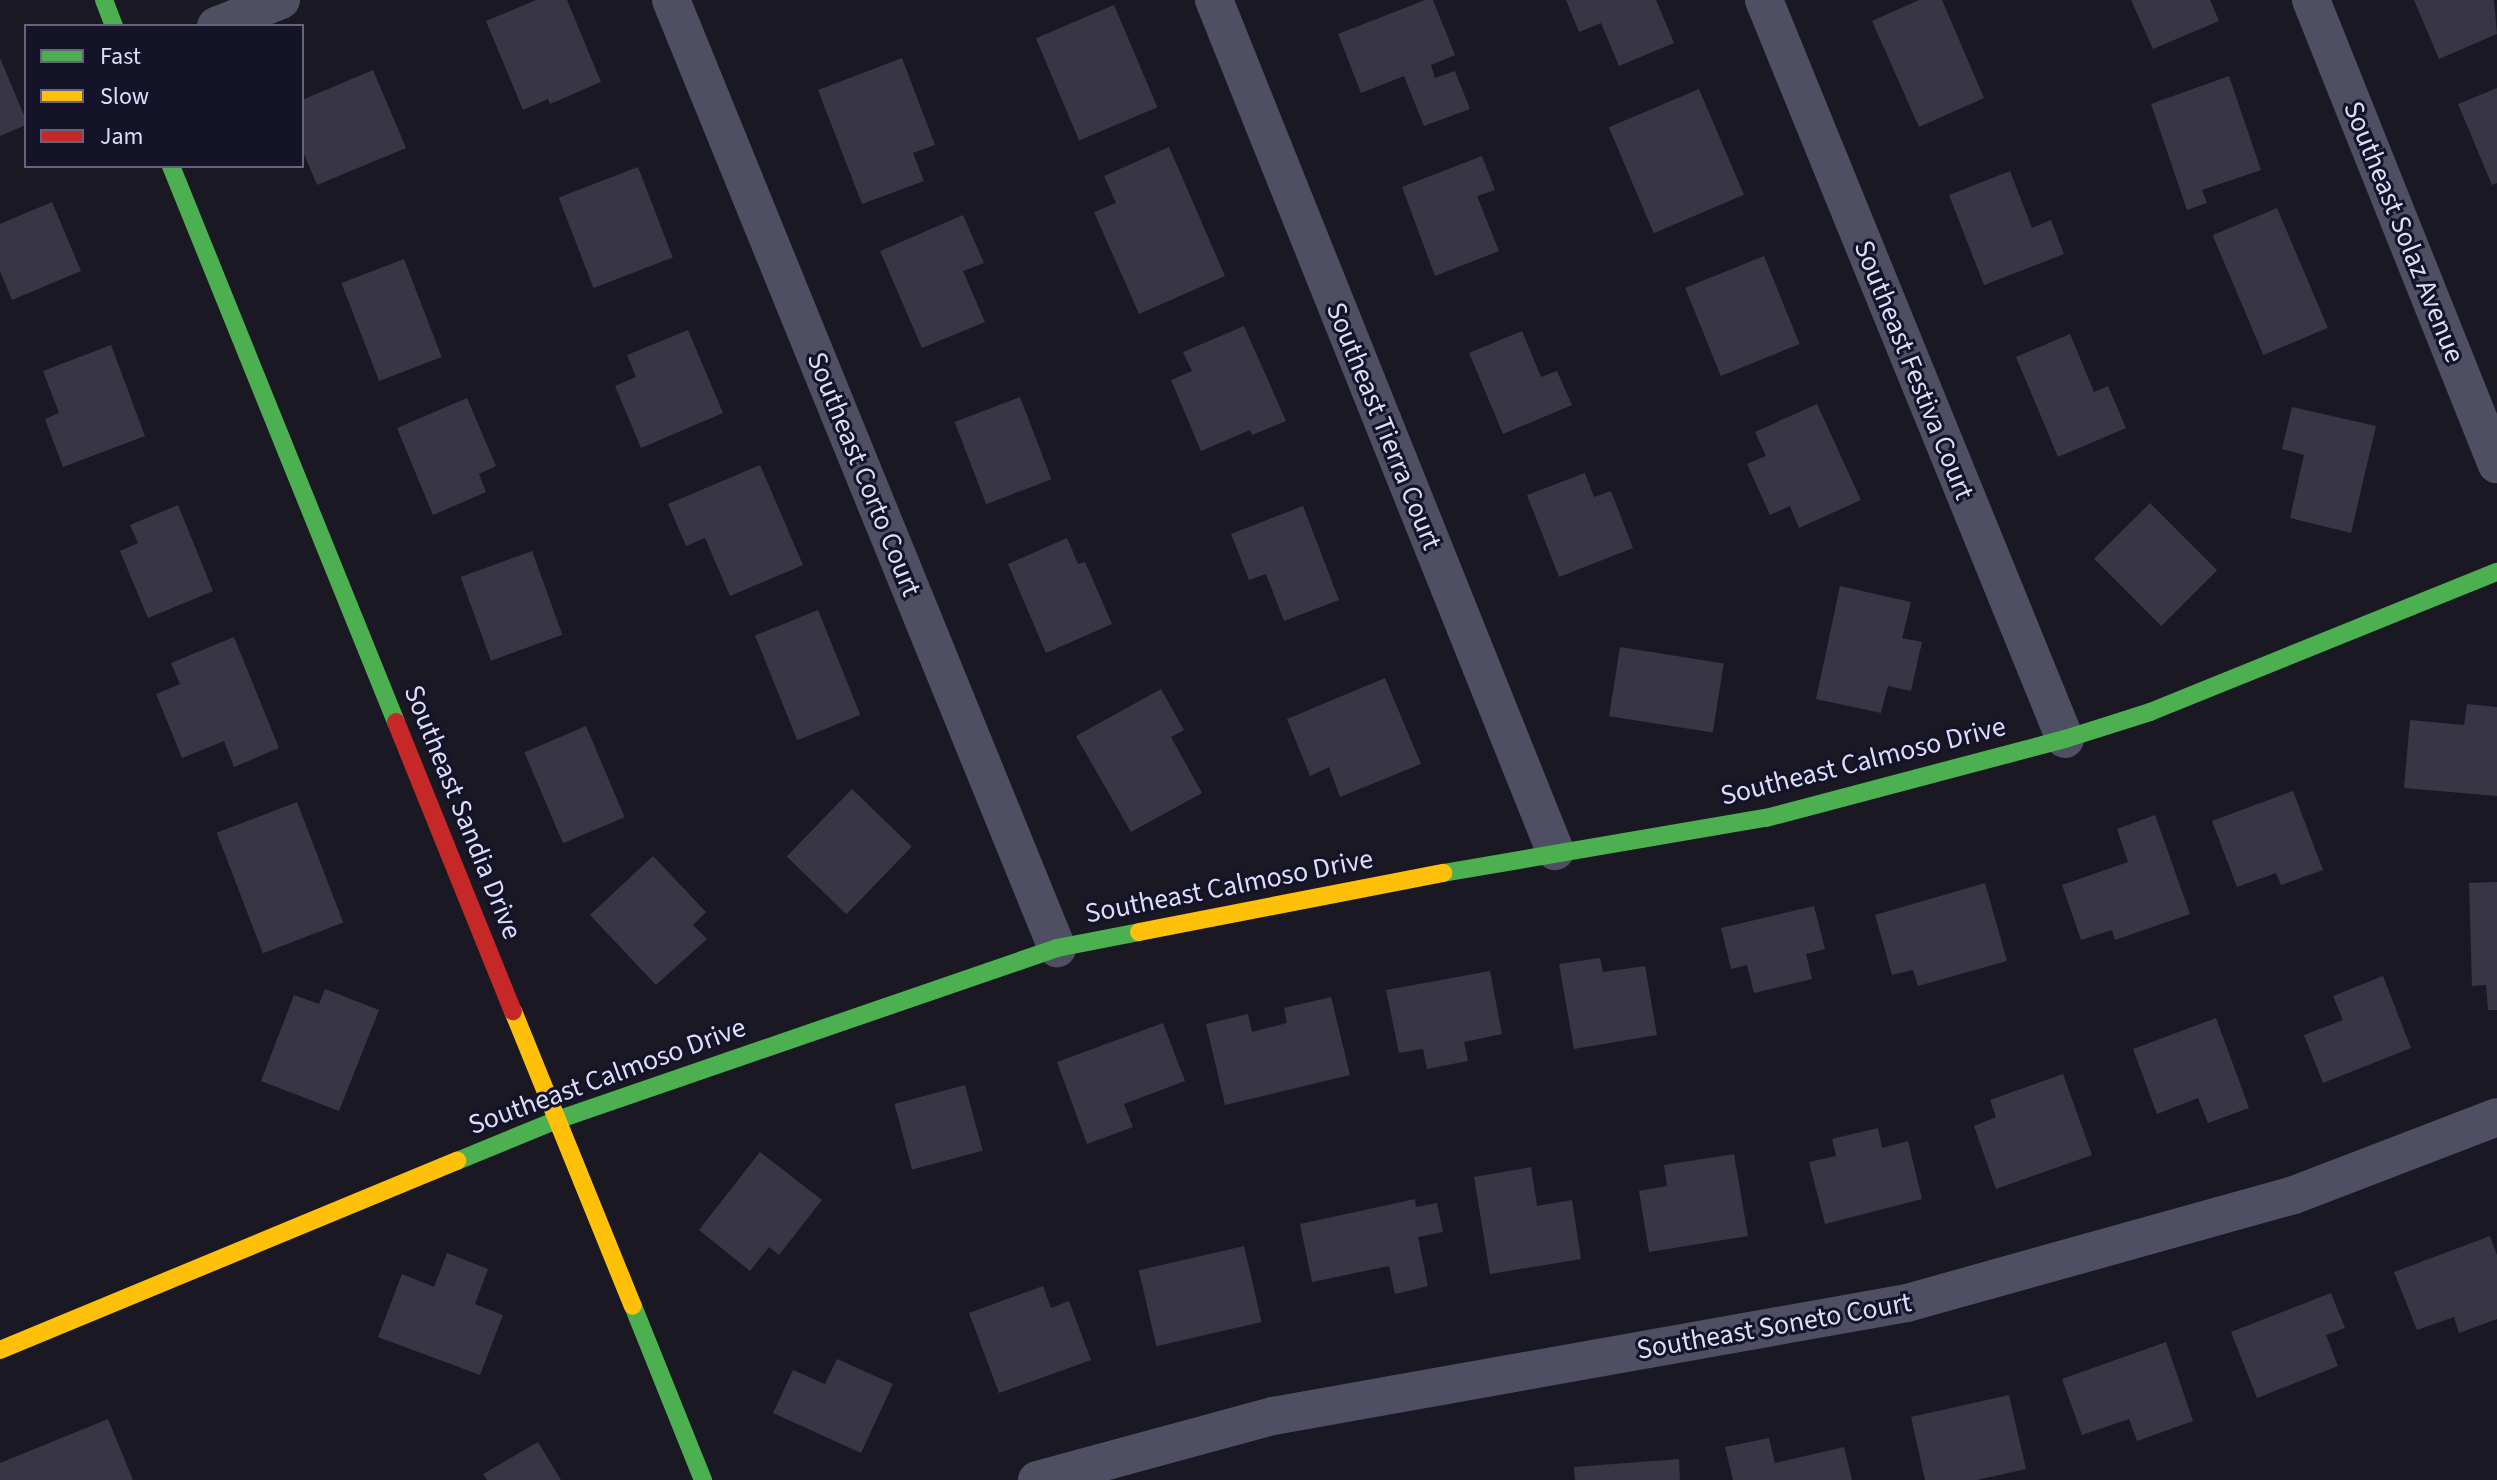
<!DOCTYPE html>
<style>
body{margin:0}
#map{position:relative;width:2497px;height:1480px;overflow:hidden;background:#191823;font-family:"Source Sans 3",sans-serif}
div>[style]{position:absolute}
.building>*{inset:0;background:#383644;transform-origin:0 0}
.street>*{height:38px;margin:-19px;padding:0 19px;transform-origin:19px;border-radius:19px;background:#4e4f63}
.fast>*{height:18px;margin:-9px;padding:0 9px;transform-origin:9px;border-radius:9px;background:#4caf50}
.slow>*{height:18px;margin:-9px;padding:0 9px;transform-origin:9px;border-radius:9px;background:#ffc107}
.jam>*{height:18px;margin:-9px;padding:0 9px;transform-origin:9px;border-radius:9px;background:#c62828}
span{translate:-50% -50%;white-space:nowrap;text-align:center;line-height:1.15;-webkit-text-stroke:6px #151328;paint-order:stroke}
.street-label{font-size:28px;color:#deddfc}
.legend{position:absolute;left:24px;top:24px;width:280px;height:144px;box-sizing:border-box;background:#151328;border:2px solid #65647d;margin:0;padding:10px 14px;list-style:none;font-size:24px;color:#deddfc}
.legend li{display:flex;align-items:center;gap:16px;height:40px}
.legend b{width:40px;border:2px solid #65647d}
</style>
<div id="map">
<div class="building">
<div style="clip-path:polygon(536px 0,567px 0,601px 82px,550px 104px,548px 99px,523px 110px,486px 21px)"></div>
<div style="clip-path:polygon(1425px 0,1433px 0,1455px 55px,1431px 65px,1435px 78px,1455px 71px,1470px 109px,1424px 126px,1404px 76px,1361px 93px,1338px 34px)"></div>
<div style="clip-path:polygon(1566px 0,1656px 0,1674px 43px,1619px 66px,1601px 23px,1579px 32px)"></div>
<div style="clip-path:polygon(1919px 0,1942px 0,1984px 98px,1919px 127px,1872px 21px)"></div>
<div style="clip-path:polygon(2131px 0,2210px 0,2219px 21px,2153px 49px)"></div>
<div style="clip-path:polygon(2414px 0,2494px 0,2497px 34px,2439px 59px)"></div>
<div style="left:1114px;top:5px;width:111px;height:85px;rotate:67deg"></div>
<div style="clip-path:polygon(0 58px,26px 120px,26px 125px,0 136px)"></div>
<div style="clip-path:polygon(902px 58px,935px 145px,913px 153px,924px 181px,862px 204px,818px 90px)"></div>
<div style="clip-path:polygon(373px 70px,406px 148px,317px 185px,302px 149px,302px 100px)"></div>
<div style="clip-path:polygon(2229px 76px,2261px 170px,2202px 190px,2207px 203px,2187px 210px,2151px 104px)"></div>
<div style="clip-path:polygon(2497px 88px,2497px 183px,2492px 185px,2458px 104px)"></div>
<div style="left:1699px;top:89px;width:115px;height:98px;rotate:67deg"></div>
<div style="clip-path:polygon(1169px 147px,1225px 276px,1139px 314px,1094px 212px,1116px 203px,1104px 176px)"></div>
<div style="clip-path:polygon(1482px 156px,1495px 190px,1477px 196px,1499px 251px,1435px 276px,1402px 187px)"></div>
<div style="left:638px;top:167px;width:97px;height:85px;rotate:69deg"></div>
<div style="clip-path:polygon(2010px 171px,2032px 228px,2051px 220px,2064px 254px,1984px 285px,1949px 195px)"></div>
<div style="clip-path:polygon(52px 202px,81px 271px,12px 300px,0 271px,0 224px)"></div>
<div style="left:2277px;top:208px;width:130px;height:70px;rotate:67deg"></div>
<div style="clip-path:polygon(963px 215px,984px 263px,963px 271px,985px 322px,922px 348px,880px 251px)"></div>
<div style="left:1764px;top:256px;width:95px;height:85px;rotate:68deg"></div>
<div style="left:404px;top:259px;width:105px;height:67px;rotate:69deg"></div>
<div style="clip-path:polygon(1244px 326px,1286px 421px,1252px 435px,1250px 430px,1201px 451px,1171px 380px,1192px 371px,1183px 352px)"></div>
<div style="clip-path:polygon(688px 330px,723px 413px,641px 448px,615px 386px,636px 377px,627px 355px)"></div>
<div style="clip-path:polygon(1522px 331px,1541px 377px,1557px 371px,1572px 405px,1503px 434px,1469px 353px)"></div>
<div style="clip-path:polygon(2070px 334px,2094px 392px,2108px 386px,2126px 428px,2058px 457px,2016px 357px)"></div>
<div style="clip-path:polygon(111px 345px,145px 436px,63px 467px,45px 419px,59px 413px,43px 371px)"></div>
<div style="left:1020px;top:397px;width:88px;height:70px;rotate:69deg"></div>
<div style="clip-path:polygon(467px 398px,496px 466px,479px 474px,486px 492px,433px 515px,397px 428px)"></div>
<div style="clip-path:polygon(1817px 404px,1861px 500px,1799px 528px,1790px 506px,1770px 515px,1747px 464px,1766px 456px,1755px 432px)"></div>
<div style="clip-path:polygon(2292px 407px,2376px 426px,2351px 533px,2290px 518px,2304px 455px,2282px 449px)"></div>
<div style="clip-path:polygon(760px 465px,803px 565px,730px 596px,705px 538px,686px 546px,668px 504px)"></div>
<div style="clip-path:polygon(1585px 473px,1594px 497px,1611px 491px,1633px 548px,1559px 577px,1527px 495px)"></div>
<div style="left:2150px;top:503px;width:95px;height:79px;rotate:45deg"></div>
<div style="clip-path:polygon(178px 505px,213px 591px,148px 618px,120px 551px,138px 543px,130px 525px)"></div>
<div style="clip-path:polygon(1303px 506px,1339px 600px,1284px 621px,1266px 574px,1249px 580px,1231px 534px)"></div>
<div style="clip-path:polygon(1067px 538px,1078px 564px,1085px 562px,1112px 624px,1046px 653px,1008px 564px)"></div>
<div style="left:532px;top:551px;width:89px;height:76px;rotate:70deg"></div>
<div style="clip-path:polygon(1840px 586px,1911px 602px,1902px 638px,1922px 642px,1911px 691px,1888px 686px,1881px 713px,1816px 699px)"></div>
<div style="left:818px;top:610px;width:113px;height:68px;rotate:68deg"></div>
<div style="clip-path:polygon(234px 637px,279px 748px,234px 767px,224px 741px,182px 758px,156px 694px,180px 684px,171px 663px)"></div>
<div style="left:1620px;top:647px;width:105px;height:70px;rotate:9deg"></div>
<div style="clip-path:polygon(1385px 678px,1421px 764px,1340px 797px,1329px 767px,1310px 776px,1287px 719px)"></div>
<div style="clip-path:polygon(1161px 689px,1184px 730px,1171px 737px,1202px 793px,1131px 832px,1076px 736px)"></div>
<div style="clip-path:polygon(2467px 704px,2497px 707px,2497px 796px,2404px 788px,2410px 720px,2464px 725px)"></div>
<div style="left:586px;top:726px;width:99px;height:67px;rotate:67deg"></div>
<div style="left:852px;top:789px;width:83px;height:94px;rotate:44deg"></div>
<div style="clip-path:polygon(2293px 791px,2323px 870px,2281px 885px,2276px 873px,2237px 887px,2212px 821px)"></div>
<div style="left:297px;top:802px;width:129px;height:86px;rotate:69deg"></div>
<div style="clip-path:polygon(2155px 815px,2190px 914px,2115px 940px,2112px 930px,2081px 940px,2062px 885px,2128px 862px,2117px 829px)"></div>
<div style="clip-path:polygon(653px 856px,706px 912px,693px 925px,707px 939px,656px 985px,590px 915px)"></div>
<div style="clip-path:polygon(2497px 882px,2497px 1010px,2488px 1010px,2486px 985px,2472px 986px,2469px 883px)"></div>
<div style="clip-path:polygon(1985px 883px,2007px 961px,1918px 986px,1913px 970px,1892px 975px,1875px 915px)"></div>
<div style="clip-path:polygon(1814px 906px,1825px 949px,1806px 954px,1812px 979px,1754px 993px,1747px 965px,1731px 969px,1721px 928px)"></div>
<div style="clip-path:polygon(1600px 958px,1603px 972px,1645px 966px,1657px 1035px,1574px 1049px,1559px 964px)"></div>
<div style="clip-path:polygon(1490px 971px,1502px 1034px,1464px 1042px,1468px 1061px,1427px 1069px,1423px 1049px,1399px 1053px,1386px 990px)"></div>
<div style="clip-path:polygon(2383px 976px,2411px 1048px,2323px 1083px,2304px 1035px,2343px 1020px,2333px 996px)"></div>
<div style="clip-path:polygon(325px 989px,379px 1010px,339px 1111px,261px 1081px,294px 995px,319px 1004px)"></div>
<div style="clip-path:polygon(1331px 997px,1350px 1075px,1225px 1105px,1206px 1024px,1248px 1014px,1252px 1032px,1287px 1023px,1284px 1008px)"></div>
<div style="clip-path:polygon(2216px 1018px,2249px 1108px,2208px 1123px,2198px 1098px,2157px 1114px,2133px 1049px)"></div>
<div style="clip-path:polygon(1163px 1023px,1185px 1081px,1124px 1104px,1133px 1127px,1087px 1144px,1057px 1062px)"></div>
<div style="clip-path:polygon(2063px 1074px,2092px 1155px,1996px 1189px,1974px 1126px,1996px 1117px,1990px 1100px)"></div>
<div style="left:965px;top:1085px;width:68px;height:73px;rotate:75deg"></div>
<div style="clip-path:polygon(1878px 1128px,1882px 1148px,1908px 1141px,1922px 1199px,1825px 1224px,1809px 1162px,1836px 1156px,1832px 1139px)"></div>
<div style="clip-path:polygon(760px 1152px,822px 1200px,779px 1255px,769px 1247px,750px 1271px,699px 1230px)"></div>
<div style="clip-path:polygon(1734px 1154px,1748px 1236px,1649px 1252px,1639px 1191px,1667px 1186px,1664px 1165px)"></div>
<div style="clip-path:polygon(1531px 1167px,1537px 1206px,1572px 1200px,1581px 1259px,1490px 1274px,1474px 1177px)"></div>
<div style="clip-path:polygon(1415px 1199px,1416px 1207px,1437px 1203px,1443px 1232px,1418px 1237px,1428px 1286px,1395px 1294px,1389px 1266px,1312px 1282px,1300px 1224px)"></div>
<div style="clip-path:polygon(2490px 1236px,2497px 1255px,2497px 1319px,2459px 1333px,2454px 1317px,2417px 1330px,2394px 1272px)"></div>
<div style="left:1244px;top:1246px;width:78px;height:108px;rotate:77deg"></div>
<div style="clip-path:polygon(447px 1253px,488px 1269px,475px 1304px,503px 1315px,480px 1375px,378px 1337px,402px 1274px,434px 1287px)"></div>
<div style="clip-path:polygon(1043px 1286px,1051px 1308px,1069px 1301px,1091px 1360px,999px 1393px,969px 1313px)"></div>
<div style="clip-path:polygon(2331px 1293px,2345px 1328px,2326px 1335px,2338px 1366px,2257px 1398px,2231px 1332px)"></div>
<div style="clip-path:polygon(2166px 1342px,2193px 1421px,2137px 1441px,2129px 1419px,2082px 1435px,2062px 1379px)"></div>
<div style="clip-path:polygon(837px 1359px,893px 1384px,861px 1453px,773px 1413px,793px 1370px,825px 1384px)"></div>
<div style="clip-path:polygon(2009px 1395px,2026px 1469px,1977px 1480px,1925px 1480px,1911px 1417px)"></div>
<div style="clip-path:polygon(108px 1419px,133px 1480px,0 1480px,0 1463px)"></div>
<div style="clip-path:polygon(1769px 1438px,1775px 1463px,1844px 1447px,1852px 1480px,1733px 1480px,1725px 1447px)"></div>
<div style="clip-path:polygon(538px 1442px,561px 1480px,487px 1480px,483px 1474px)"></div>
<div style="clip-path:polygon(1679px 1459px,1680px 1480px,1575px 1480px,1574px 1467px)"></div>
</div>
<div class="street">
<div style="left:671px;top:0;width:1024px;rotate:67.85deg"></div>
<div style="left:1214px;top:0;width:917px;rotate:68.16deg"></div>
<div style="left:1764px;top:0;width:798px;rotate:67.84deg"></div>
<div style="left:2311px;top:0;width:500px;rotate:68.2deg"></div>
<div style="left:216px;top:26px;width:70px;rotate:-21.8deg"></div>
<div style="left:1037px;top:1480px;width:245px;rotate:-15.2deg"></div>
<div style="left:1273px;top:1416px;width:644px;rotate:-10.11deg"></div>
<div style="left:1907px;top:1303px;width:402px;rotate:-15.6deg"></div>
<div style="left:2294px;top:1195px;width:217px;rotate:-21deg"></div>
</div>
<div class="fast">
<div style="left:104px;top:0;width:28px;rotate:69deg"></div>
<div style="left:171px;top:166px;width:600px;rotate:67.97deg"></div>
<div style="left:1443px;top:873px;width:328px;rotate:-9.7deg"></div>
<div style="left:1766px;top:818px;width:309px;rotate:-14.8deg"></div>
<div style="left:2065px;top:739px;width:89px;rotate:-17.6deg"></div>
<div style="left:2150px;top:712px;width:374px;rotate:-22deg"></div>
<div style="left:457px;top:1161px;width:108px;rotate:-22.3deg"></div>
<div style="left:557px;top:1120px;width:529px;rotate:-18.98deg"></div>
<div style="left:1057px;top:948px;width:84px;rotate:-11deg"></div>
<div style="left:633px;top:1306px;width:188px;rotate:68.1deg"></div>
</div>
<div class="slow">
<div style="left:1139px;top:932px;width:310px;rotate:-11deg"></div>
<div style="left:513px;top:1011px;width:318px;rotate:67.9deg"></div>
<div style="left:0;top:1350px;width:495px;rotate:-22.5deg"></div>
</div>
<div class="jam">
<div style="left:396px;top:722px;width:312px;rotate:68deg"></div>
</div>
<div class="street-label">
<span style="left:2404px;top:232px;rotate:68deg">Southeast Solaz Avenue</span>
<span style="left:1914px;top:370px;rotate:68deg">Southeast Festiva Court</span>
<span style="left:1384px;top:426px;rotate:68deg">Southeast Tierra Court</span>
<span style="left:864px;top:474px;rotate:68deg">Southeast Corto Court</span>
<span style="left:1863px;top:761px;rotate:-14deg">Southeast Calmoso Drive</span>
<span style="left:463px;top:812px;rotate:68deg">Southeast Sandia Drive</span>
<span style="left:1229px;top:886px;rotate:-11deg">Southeast Calmoso Drive</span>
<span style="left:607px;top:1076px;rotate:-20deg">Southeast Calmoso Drive</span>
<span style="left:1774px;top:1326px;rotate:-10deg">Southeast Soneto Court</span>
</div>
<ul class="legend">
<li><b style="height:10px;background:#4caf50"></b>Fast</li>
<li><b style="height:10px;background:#ffc107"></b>Slow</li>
<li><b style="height:10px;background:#c62828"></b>Jam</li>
</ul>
</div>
